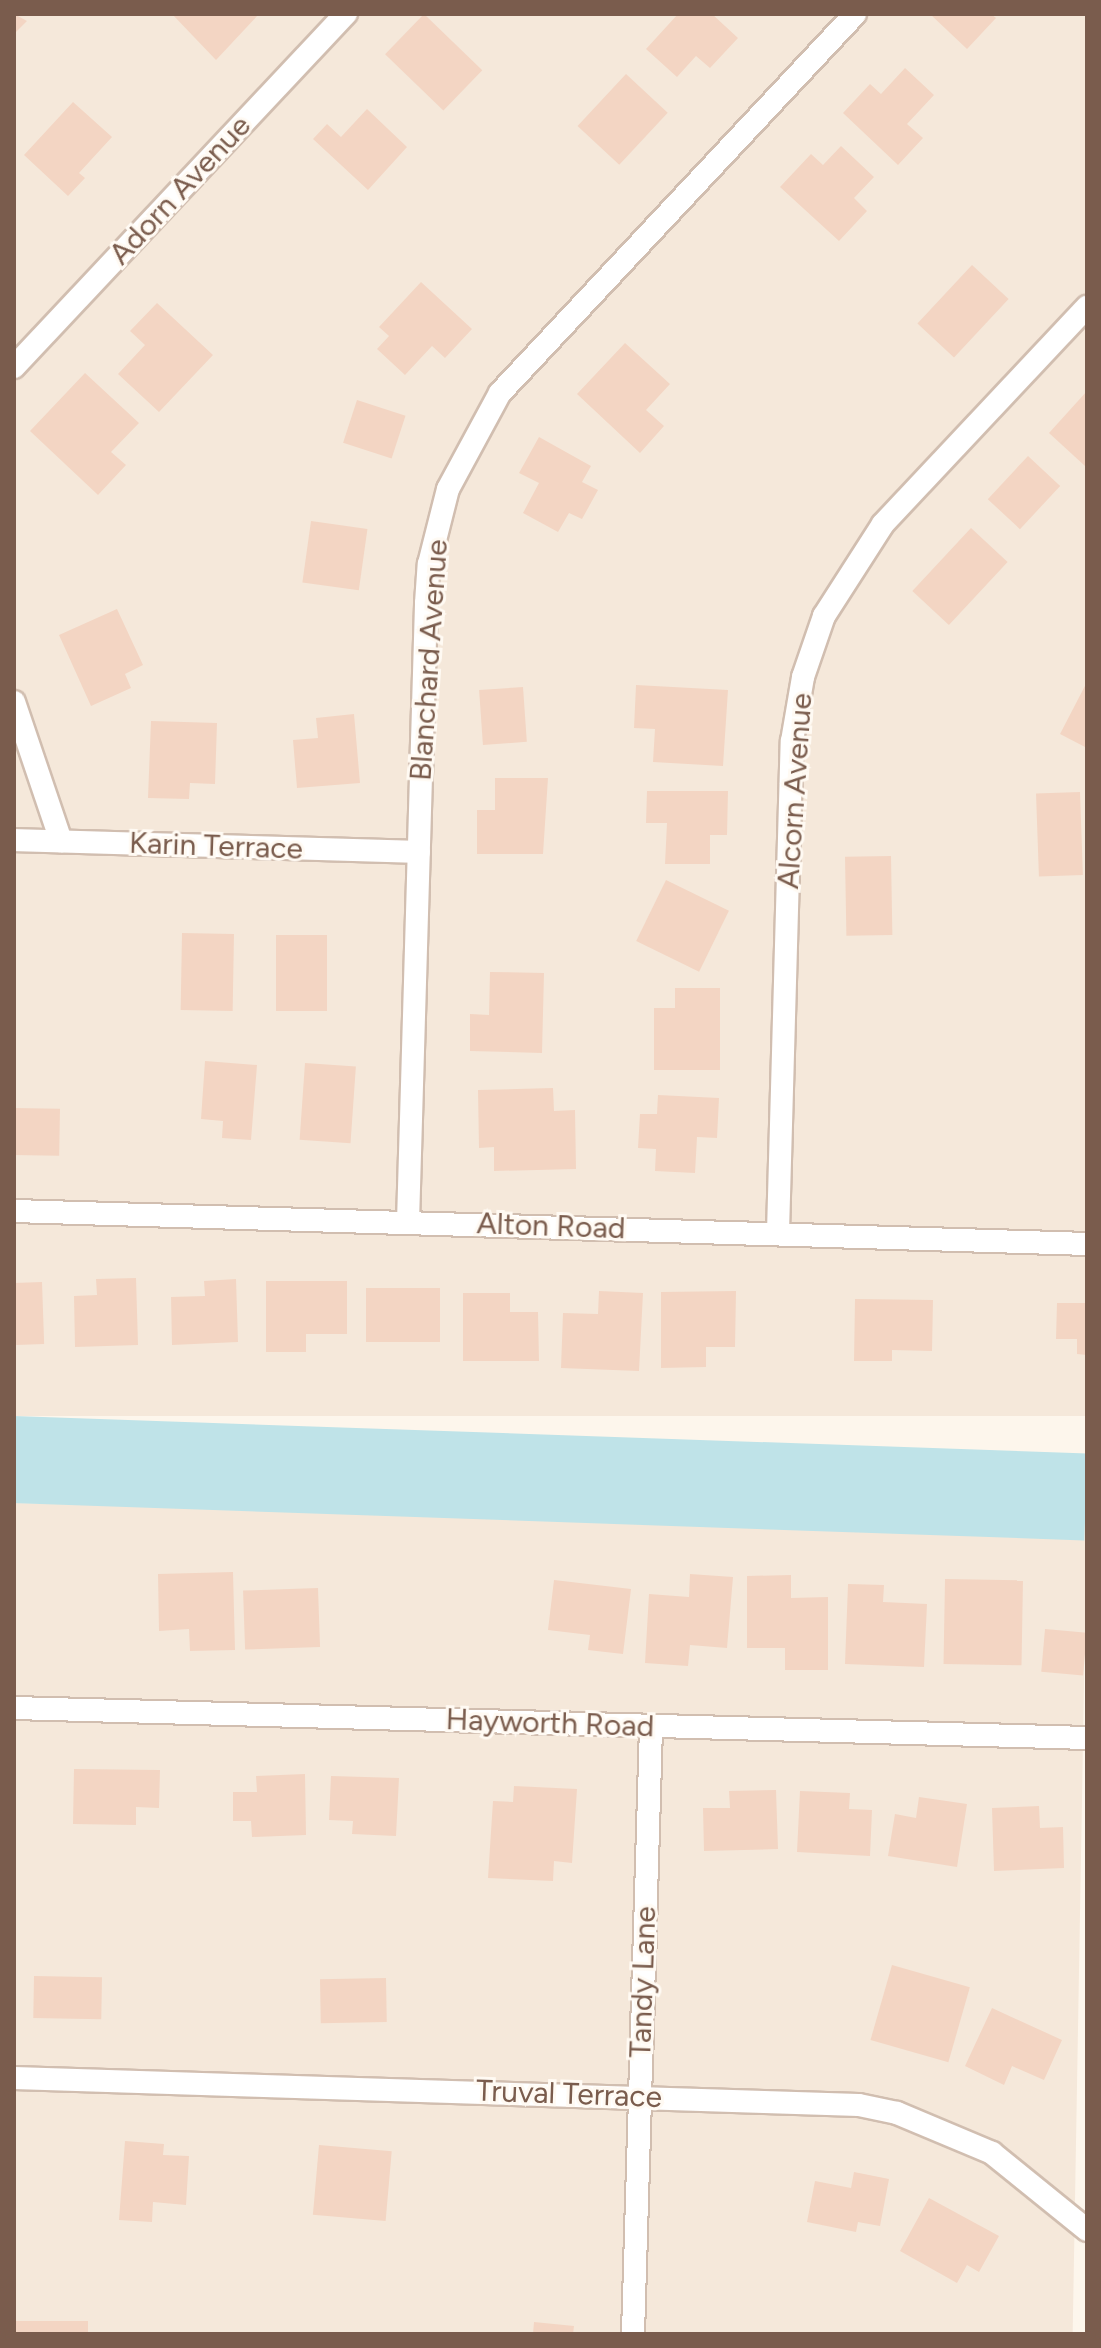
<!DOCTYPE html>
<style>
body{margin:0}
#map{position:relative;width:1101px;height:2348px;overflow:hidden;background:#fdf6ec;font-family:Figtree,sans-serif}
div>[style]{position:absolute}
.residential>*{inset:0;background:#f5e8da;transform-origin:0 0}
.water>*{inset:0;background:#bfe3e8;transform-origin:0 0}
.building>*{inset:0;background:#f3d5c3;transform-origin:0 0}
.roads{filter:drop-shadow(2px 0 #d1beb0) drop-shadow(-2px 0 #d1beb0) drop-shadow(0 2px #d1beb0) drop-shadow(0 -2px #d1beb0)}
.minor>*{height:22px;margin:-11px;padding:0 11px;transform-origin:11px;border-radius:11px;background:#fff}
span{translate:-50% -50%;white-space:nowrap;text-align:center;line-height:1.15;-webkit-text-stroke:6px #fffaf3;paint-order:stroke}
.street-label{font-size:30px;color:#7a5c4d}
.frame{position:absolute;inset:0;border:16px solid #7a5c4d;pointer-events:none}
</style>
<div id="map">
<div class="residential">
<div style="left:14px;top:14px;width:1073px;height:1402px"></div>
<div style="left:14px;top:1503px;width:1073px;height:831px;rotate:1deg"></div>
</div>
<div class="water">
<div style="left:14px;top:1416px;width:1074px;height:87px;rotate:2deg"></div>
</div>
<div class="building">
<div style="clip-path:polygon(14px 14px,27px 21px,14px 34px)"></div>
<div style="clip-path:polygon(172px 14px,259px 14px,216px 60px)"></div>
<div style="left:424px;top:14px;width:81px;height:56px;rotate:44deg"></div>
<div style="clip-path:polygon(678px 14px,712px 14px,738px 38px,710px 68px,696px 56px,677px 77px,646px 49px)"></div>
<div style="clip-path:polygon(930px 14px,991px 14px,996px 18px,967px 49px)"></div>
<div style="clip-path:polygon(905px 68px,934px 95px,907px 124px,923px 138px,898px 165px,843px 113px,870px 84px,881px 94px)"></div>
<div style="left:626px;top:74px;width:57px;height:71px;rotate:43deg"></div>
<div style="clip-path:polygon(73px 102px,112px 137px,79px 173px,85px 178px,68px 196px,24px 155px)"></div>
<div style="clip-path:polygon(367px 109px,407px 147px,368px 190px,313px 139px,327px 124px,341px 137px)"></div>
<div style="clip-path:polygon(841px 146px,874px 177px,854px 198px,867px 211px,839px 241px,780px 187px,811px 154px,823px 165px)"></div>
<div style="left:972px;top:265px;width:50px;height:80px;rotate:43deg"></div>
<div style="clip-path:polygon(421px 282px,472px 329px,445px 358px,432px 346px,405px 375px,377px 349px,389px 336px,379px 327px)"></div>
<div style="clip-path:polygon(157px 303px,213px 355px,159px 412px,118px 374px,145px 345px,130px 331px)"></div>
<div style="clip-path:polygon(625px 343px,670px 384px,646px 410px,664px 426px,640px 453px,577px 394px)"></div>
<div style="clip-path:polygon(85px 373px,139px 423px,111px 452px,126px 465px,98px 495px,30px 431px)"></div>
<div style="clip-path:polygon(1087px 391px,1087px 464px,1085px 466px,1049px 433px)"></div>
<div style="left:357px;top:400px;width:51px;height:45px;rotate:18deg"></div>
<div style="clip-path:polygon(539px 437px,591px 466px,582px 482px,598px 490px,582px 519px,569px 513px,558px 532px,523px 513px,539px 483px,519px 473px)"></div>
<div style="left:1028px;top:456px;width:44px;height:59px;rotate:43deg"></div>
<div style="left:311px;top:521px;width:57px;height:62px;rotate:8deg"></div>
<div style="left:971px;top:528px;width:50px;height:86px;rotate:43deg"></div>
<div style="clip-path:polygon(117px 609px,143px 665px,125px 674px,131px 688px,91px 706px,59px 635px)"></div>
<div style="clip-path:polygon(1087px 682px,1087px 748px,1060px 734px)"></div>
<div style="clip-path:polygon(636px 685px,728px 690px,723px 766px,653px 762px,655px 729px,634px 728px)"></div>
<div style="left:523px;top:687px;width:55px;height:44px;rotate:86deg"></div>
<div style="clip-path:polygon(354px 714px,360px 783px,297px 788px,293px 740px,318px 738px,316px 718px)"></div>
<div style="clip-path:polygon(151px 721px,217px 723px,215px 784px,190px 783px,189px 799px,148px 798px)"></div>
<div style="clip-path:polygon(495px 778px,548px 778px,543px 854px,477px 854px,477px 810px,495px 810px)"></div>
<div style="clip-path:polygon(647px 791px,728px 791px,727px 835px,710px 835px,710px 864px,665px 864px,667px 823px,646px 823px)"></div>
<div style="left:1080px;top:792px;width:83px;height:44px;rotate:88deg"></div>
<div style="left:891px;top:856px;width:79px;height:46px;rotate:89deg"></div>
<div style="left:666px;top:880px;width:70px;height:68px;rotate:26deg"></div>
<div style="left:182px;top:933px;width:52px;height:77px;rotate:1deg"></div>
<div style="left:276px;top:935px;width:51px;height:76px"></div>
<div style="clip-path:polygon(490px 972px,544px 973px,542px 1053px,470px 1051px,470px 1014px,489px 1015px)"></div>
<div style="clip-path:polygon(675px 988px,720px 988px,720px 1070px,654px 1070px,654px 1008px,675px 1008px)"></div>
<div style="clip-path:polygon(205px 1061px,257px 1065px,251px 1140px,222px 1138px,223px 1121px,201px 1119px)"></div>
<div style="left:305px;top:1063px;width:51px;height:77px;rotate:4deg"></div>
<div style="clip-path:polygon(553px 1088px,554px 1111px,575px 1110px,576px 1169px,494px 1171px,494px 1147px,479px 1148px,478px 1090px)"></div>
<div style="clip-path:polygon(658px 1095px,719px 1098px,717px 1138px,697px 1137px,695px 1173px,655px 1171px,656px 1149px,638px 1148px,640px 1114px,657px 1114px)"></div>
<div style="left:14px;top:1108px;width:46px;height:47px;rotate:1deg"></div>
<div style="clip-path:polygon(136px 1278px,138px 1345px,75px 1347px,74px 1296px,97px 1295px,96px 1279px)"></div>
<div style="clip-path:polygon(236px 1279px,238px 1342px,172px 1345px,171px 1297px,205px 1296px,204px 1281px)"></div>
<div style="clip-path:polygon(266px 1281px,347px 1281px,347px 1334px,306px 1334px,306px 1352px,266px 1352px)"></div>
<div style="left:42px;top:1282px;width:62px;height:28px;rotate:88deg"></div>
<div style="left:440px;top:1288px;width:54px;height:74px;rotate:90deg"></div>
<div style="clip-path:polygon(599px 1291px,643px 1293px,639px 1371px,561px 1368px,563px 1313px,598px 1314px)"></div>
<div style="clip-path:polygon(736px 1291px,735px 1347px,706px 1347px,706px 1367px,661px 1368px,661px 1292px)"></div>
<div style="clip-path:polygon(463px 1293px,510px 1293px,510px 1312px,538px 1312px,539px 1361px,463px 1361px)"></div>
<div style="clip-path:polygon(855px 1299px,933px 1300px,932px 1351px,892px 1350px,892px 1361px,854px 1361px)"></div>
<div style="clip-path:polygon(1057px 1303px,1087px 1303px,1087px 1355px,1077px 1354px,1077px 1339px,1056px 1339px)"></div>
<div style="clip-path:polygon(233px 1572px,235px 1650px,190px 1651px,189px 1629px,159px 1631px,158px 1574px)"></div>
<div style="clip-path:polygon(690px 1574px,733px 1577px,727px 1648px,690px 1645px,688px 1666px,645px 1663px,649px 1594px,689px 1597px)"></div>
<div style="clip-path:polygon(791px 1575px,791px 1598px,828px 1597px,828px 1670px,785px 1670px,785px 1648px,747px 1648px,747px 1576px)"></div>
<div style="left:945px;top:1579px;width:78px;height:85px;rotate:1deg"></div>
<div style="clip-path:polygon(554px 1580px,631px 1589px,623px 1654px,588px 1650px,590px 1635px,548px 1630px)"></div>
<div style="clip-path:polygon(848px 1584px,884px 1585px,883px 1602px,927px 1604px,924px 1667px,845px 1664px)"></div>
<div style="left:318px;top:1588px;width:59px;height:75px;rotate:88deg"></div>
<div style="left:1045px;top:1629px;width:42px;height:43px;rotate:5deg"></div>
<div style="clip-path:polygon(74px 1769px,160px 1770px,159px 1808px,136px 1807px,136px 1825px,73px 1824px)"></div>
<div style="clip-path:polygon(305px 1774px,306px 1835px,252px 1837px,251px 1821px,233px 1821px,233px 1792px,257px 1792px,256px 1776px)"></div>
<div style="clip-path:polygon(331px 1776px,399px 1778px,396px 1836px,352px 1834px,353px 1821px,329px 1820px)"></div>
<div style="clip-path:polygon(514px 1786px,577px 1789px,572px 1863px,554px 1861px,553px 1881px,488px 1878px,493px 1801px,513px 1802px)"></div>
<div style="clip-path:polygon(776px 1790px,778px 1849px,704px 1851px,703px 1808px,730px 1808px,729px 1791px)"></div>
<div style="clip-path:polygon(800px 1791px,850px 1793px,849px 1809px,872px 1810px,870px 1856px,797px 1852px)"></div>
<div style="clip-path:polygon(919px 1797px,967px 1804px,957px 1867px,888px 1856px,895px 1814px,916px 1818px)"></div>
<div style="clip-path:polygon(1039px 1806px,1040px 1828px,1063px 1827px,1064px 1868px,994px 1871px,992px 1808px)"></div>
<div style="left:892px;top:1965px;width:81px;height:78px;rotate:16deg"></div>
<div style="left:34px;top:1976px;width:68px;height:42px;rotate:1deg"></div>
<div style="left:386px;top:1978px;width:44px;height:66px;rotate:89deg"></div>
<div style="clip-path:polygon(992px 2008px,1062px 2040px,1044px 2080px,1012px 2066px,1004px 2085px,965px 2066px)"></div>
<div style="clip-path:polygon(125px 2141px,164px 2144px,163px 2155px,189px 2156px,186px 2205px,153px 2202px,152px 2222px,119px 2220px)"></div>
<div style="left:319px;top:2145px;width:73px;height:70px;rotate:5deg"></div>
<div style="clip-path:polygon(854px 2172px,889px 2179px,880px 2226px,858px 2222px,856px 2232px,807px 2222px,815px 2181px,851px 2188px)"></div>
<div style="clip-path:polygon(929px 2198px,999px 2236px,979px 2272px,967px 2265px,957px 2283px,900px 2251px)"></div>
<div style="left:88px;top:2321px;width:13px;height:74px;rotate:90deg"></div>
<div style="clip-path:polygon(534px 2322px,574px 2326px,573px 2334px,533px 2334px)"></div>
</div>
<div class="roads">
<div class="minor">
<div style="left:14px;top:367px;width:485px;rotate:-46.8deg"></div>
<div style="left:14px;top:702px;width:147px;rotate:71.3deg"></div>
<div style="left:14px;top:840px;width:405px;rotate:1.7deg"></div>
<div style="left:14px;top:1211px;width:1074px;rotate:1.76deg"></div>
<div style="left:408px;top:1222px;width:619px;rotate:-88.33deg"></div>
<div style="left:426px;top:603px;width:39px;rotate:-86deg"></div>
<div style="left:429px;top:564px;width:77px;rotate:-75.8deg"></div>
<div style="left:448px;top:489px;width:109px;rotate:-61.6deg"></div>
<div style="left:500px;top:393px;width:519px;rotate:-46.87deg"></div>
<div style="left:778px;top:1232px;width:491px;rotate:-88.4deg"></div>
<div style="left:792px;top:741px;width:65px;rotate:-80.2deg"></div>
<div style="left:803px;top:677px;width:65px;rotate:-71deg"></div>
<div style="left:824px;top:616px;width:109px;rotate:-57.3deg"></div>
<div style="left:883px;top:524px;width:298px;rotate:-46.8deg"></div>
<div style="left:14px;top:1708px;width:1073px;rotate:1.6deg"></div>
<div style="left:14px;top:2078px;width:845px;rotate:1.83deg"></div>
<div style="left:859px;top:2105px;width:39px;rotate:12deg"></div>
<div style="left:897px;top:2113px;width:103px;rotate:22.8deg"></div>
<div style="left:992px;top:2153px;width:122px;rotate:39deg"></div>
<div style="left:633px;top:2334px;width:608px;rotate:-88.3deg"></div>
</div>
</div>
<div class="street-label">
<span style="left:180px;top:190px;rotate:-47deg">Adorn Avenue</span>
<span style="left:429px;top:660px;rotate:-86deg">Blanchard Avenue</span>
<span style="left:795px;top:791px;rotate:-86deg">Alcorn Avenue</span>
<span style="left:216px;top:846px;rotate:2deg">Karin Terrace</span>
<span style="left:551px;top:1226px;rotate:2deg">Alton Road</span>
<span style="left:550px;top:1723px;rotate:2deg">Hayworth Road</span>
<span style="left:643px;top:1982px;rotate:-88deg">Tandy Lane</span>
<span style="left:569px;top:2094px;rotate:2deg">Truval Terrace</span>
</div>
<div class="frame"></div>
</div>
